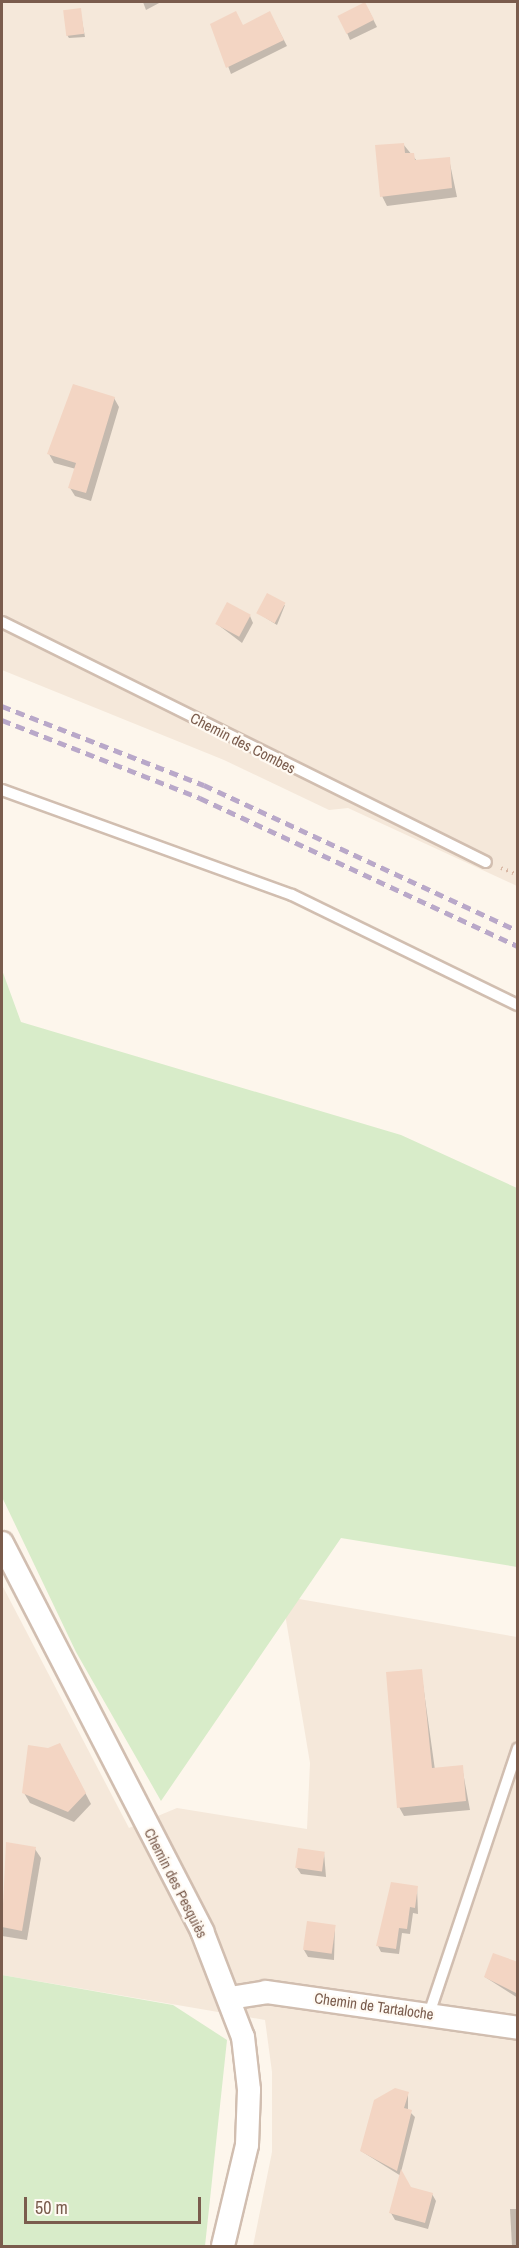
<!DOCTYPE html>
<meta charset="utf-8">
<style>
body{margin:0}
#map{position:relative;width:519px;height:2248px;overflow:hidden;background:#fdf6ec;font-family:"Archivo Narrow",sans-serif}
div>[style]{position:absolute}
.residential>*{inset:0;background:#f5e8da}
.green>*{inset:0;background:#d8ecc9}
.shadow>*{inset:0;background:#0003}
.building>*{inset:0;background:#f3d5c3;transform-origin:0 0}
.path>*{height:4px;margin-top:-2px;transform-origin:0;background:repeating-linear-gradient(90deg,#d9b8a5 0 1.5px,transparent 0 6px)}
.roads{filter:drop-shadow(2px 0 #d1beb0) drop-shadow(-2px 0 #d1beb0) drop-shadow(0 2px #d1beb0) drop-shadow(0 -2px #d1beb0)}
.service>*{height:10px;margin:-5px;padding:0 5px;transform-origin:5px;border-radius:5px;background:#fff}
.minor>*{height:22px;margin:-11px;padding:0 11px;transform-origin:11px;border-radius:11px;background:#fff}
.rail>*{height:4.5px;margin-top:-2.25px;transform-origin:0;background:repeating-linear-gradient(90deg,#b9a8c9 0 9px,transparent 0 15px)}
span{translate:-50% -50%;white-space:nowrap;text-align:center;line-height:1.15;-webkit-text-stroke:4.5px #fffaf3;paint-order:stroke}
.street-label{font-size:15px;color:#7a5c4d}
.frame{position:absolute;inset:0;border:3px solid #7a5c4d;pointer-events:none}
.scale{position:absolute;left:24px;top:2197px;width:177px;height:27px;box-sizing:border-box;border:3px solid #7a5c4d;border-top:0;padding-left:8px;font-size:18px;line-height:21px;white-space:nowrap;color:#7a5c4d;-webkit-text-stroke:4px #fffaf3;paint-order:stroke}
</style>
<div id="map">
<div class="residential">
<div style="clip-path:polygon(2px 2px,517px 2px,517px 886px,348px 808px,329px 810px,224px 760px,2px 670px)"></div>
<div style="clip-path:polygon(2px 1585px,129px 1828px,177px 1808px,307px 1829px,310px 1763px,282px 1596px,517px 1637px,517px 2246px,253px 2246px,272px 2152px,272px 2072px,265px 2020px,2px 1975px)"></div>
</div>
<div class="green">
<div style="clip-path:polygon(2px 970px,21px 1022px,401px 1135px,517px 1188px,517px 1567px,341px 1538px,161px 1801px,76px 1652px,2px 1497px)"></div>
<div style="clip-path:polygon(2px 1975px,173px 2005px,227px 2040px,205px 2246px,2px 2246px)"></div>
</div>
<div class="shadow">
<div style="clip-path:polygon(143px 2px,161px 2px,146px 10px)"></div>
<div style="clip-path:polygon(368px 9px,377px 27px,350px 40px,347px 33px)"></div>
<div style="clip-path:polygon(80px 10px,85px 37px,69px 38px,67px 35px)"></div>
<div style="clip-path:polygon(273px 19px,287px 46px,231px 74px,212px 24px,243px 27px)"></div>
<div style="clip-path:polygon(403px 144px,417px 161px,449px 159px,457px 197px,387px 206px,382px 196px)"></div>
<div style="clip-path:polygon(114px 398px,119px 407px,91px 501px,75px 496px,70px 488px,76px 469px,54px 463px,49px 454px)"></div>
<div style="clip-path:polygon(285px 605px,277px 625px,258px 613px)"></div>
<div style="clip-path:polygon(250px 616px,253px 623px,242px 643px,217px 624px)"></div>
<div style="clip-path:polygon(421px 1670px,435px 1770px,462px 1767px,470px 1810px,404px 1816px,399px 1807px)"></div>
<div style="clip-path:polygon(65px 1754px,91px 1804px,74px 1822px,30px 1803px,24px 1793px)"></div>
<div style="clip-path:polygon(7px 1844px,35px 1849px,41px 1858px,27px 1940px,2px 1936px)"></div>
<div style="clip-path:polygon(324px 1853px,326px 1877px,301px 1874px,297px 1868px)"></div>
<div style="clip-path:polygon(417px 1887px,418px 1914px,413px 1913px,410px 1934px,402px 1933px,399px 1954px,381px 1952px,378px 1946px)"></div>
<div style="clip-path:polygon(335px 1926px,334px 1960px,308px 1957px,304px 1950px)"></div>
<div style="clip-path:polygon(518px 1963px,518px 1998px,485px 1977px)"></div>
<div style="clip-path:polygon(408px 2093px,408px 2110px,415px 2117px,401px 2172px,410px 2189px,432px 2194px,436px 2201px,428px 2229px,395px 2220px,391px 2213px,401px 2176px,361px 2151px)"></div>
<div style="clip-path:polygon(510px 2209px,518px 2209px,518px 2246px,512px 2246px)"></div>
</div>
<div class="building">
<div style="left:365px;top:2px;width:20px;height:31px;rotate:63deg"></div>
<div style="left:81px;top:8px;width:26px;height:18px;rotate:83deg"></div>
<div style="clip-path:polygon(236px 11px,243px 25px,270px 11px,284px 40px,226px 68px,210px 24px)"></div>
<div style="clip-path:polygon(404px 143px,405px 153px,414px 153px,415px 160px,450px 157px,452px 188px,380px 197px,375px 145px)"></div>
<div style="clip-path:polygon(73px 384px,115px 397px,86px 493px,68px 488px,76px 463px,47px 454px)"></div>
<div style="left:267px;top:593px;width:21px;height:23px;rotate:28deg"></div>
<div style="left:227px;top:602px;width:27px;height:25px;rotate:28deg"></div>
<div style="clip-path:polygon(422px 1669px,432px 1768px,463px 1765px,466px 1801px,397px 1808px,386px 1672px)"></div>
<div style="clip-path:polygon(60px 1743px,86px 1793px,68px 1812px,22px 1793px,28px 1745px,48px 1748px)"></div>
<div style="clip-path:polygon(6px 1842px,36px 1847px,22px 1931px,2px 1927px)"></div>
<div style="left:298px;top:1848px;width:27px;height:20px;rotate:8deg"></div>
<div style="clip-path:polygon(391px 1882px,418px 1886px,415px 1908px,410px 1907px,407px 1929px,399px 1928px,396px 1949px,376px 1946px)"></div>
<div style="left:307px;top:1921px;width:29px;height:29px;rotate:8deg"></div>
<div style="clip-path:polygon(493px 1953px,518px 1962px,518px 1994px,484px 1977px)"></div>
<div style="clip-path:polygon(395px 2088px,409px 2092px,404px 2108px,412px 2110px,397px 2171px,360px 2151px,374px 2100px)"></div>
<div style="clip-path:polygon(401px 2169px,411px 2187px,433px 2193px,425px 2223px,389px 2213px)"></div>
</div>
<div class="path">
<div style="left:501px;top:868px;width:18px;rotate:22deg"></div>
</div>
<div class="roads">
<div class="service">
<div style="left:2px;top:622px;width:540px;rotate:26.38deg"></div>
<div style="left:2px;top:790px;width:308px;rotate:19.9deg"></div>
<div style="left:292px;top:895px;width:251px;rotate:26deg"></div>
<div style="left:429px;top:2014px;width:280px;rotate:-71.5deg"></div>
</div>
<div class="minor">
<div style="left:2px;top:1543px;width:437px;rotate:62.7deg"></div>
<div style="left:202px;top:1931px;width:114px;rotate:68.9deg"></div>
<div style="left:243px;top:2037px;width:53px;rotate:83.5deg"></div>
<div style="left:249px;top:2090px;width:55px;rotate:92.1deg"></div>
<div style="left:247px;top:2145px;width:104px;rotate:103.4deg"></div>
<div style="left:230px;top:1998px;width:36px;rotate:-9deg"></div>
<div style="left:266px;top:1992px;width:255px;rotate:8.1deg"></div>
</div>
</div>
<div class="rail">
<div style="left:2px;top:706px;width:217px;rotate:21.4deg"></div>
<div style="left:204px;top:785px;width:346px;rotate:24.9deg"></div>
<div style="left:2px;top:720px;width:213px;rotate:21.5deg"></div>
<div style="left:200px;top:798px;width:351px;rotate:25deg"></div>
</div>
<div class="street-label">
<span style="left:243px;top:743px;rotate:27deg">Chemin des Combes</span>
<span style="left:176px;top:1883px;rotate:63deg">Chemin des Pesquiès</span>
<span style="left:374px;top:2006px;rotate:8deg">Chemin de Tartaloche</span>
</div>
<div class="frame"></div>
<div class="scale">50 m</div>
</div>
